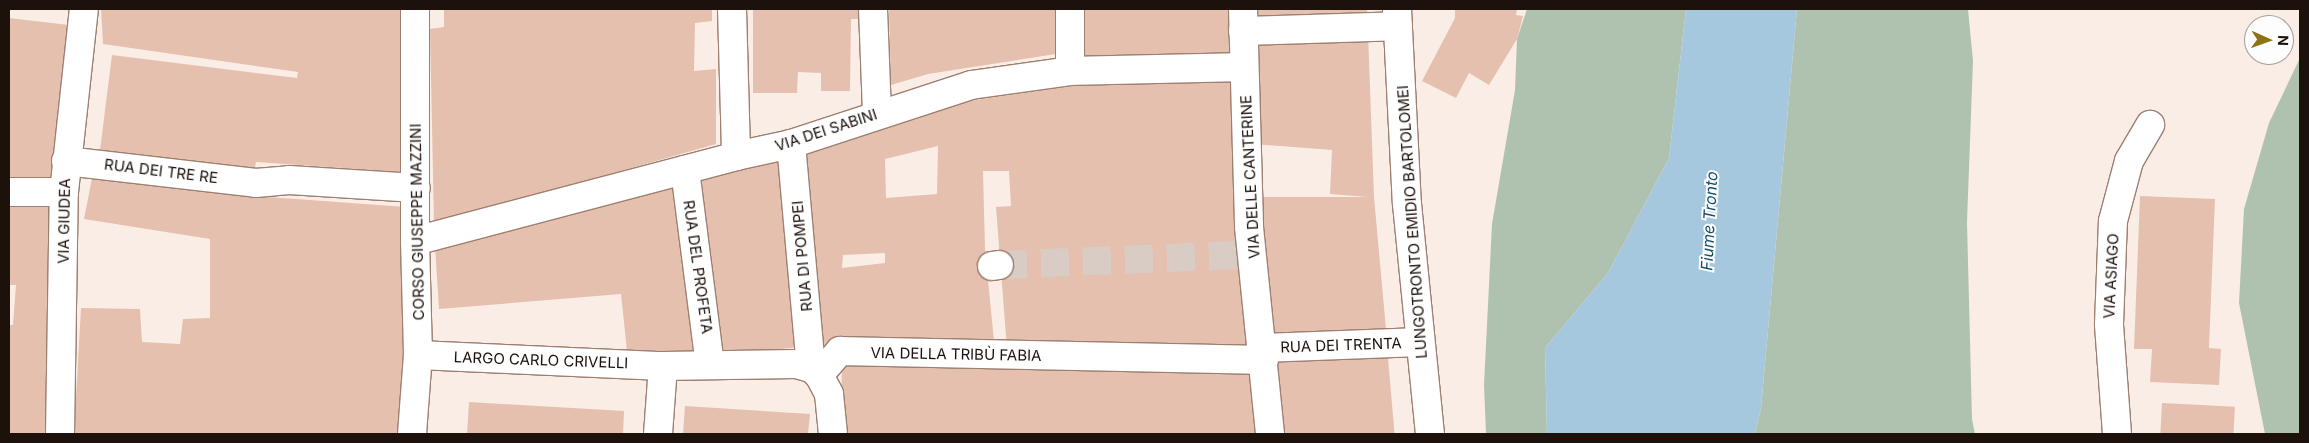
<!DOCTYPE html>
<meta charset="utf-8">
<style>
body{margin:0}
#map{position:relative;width:2309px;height:443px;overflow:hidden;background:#faede6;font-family:Inter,sans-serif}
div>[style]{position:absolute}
.green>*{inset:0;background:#afc2b0}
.water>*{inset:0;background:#a6c8df}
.building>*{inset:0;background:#e5c0ae;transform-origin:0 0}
.minor-tunnel>*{height:28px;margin-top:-14px;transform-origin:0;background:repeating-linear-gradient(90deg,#d9ccc5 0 28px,transparent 0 42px)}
.roads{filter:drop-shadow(1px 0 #9d7f70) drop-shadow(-1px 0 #9d7f70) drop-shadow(0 1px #9d7f70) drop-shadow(0 -1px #9d7f70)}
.minor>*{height:28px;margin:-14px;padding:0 14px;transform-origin:14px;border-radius:14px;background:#fff}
span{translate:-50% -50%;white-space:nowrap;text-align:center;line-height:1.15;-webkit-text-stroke:4px #fdfdfd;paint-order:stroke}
.street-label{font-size:15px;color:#1c110b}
.water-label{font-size:16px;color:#124c6c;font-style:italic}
.frame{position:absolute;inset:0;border:10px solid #1c110b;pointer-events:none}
.north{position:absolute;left:2244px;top:15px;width:50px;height:50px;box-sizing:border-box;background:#fdfdfd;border:1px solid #a39f9c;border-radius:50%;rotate:92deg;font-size:14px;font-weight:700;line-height:20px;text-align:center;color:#1c110b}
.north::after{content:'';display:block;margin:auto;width:18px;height:22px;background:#8e7216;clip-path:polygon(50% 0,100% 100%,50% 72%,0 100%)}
</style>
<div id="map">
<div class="green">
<div style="clip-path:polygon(1527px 9px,1686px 9px,1669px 158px,1608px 273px,1545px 348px,1547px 434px,1486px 434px,1484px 385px,1492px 224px,1515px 90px,1517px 39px)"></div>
<div style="clip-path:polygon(1797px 9px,1968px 9px,1973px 61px,1967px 222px,1972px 419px,1975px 434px,1755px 434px,1761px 408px)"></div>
<div style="clip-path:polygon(2300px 58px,2300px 434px,2265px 434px,2239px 303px,2244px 209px,2269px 123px)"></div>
</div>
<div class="water">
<div style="clip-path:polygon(1686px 9px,1797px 9px,1761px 408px,1755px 434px,1547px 434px,1545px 348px,1608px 273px,1669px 158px)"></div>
</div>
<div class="building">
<div style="clip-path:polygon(101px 9px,400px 9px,400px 172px,256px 162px,253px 178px,99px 158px,112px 55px,297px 78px,298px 72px,103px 44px)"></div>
<div style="clip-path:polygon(444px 9px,712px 9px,712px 21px,695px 23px,694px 71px,716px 69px,716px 144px,434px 224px,430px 29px,444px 27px)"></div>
<div style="clip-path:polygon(753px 9px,863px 9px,863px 19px,851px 19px,850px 91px,821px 91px,821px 73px,798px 72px,797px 93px,753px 93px)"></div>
<div style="clip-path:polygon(889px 9px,1059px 9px,1062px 53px,928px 74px,891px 85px)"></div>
<div style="left:1078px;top:9px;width:156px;height:49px"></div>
<div style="clip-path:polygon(1251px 9px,1367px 9px,1368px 20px,1251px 23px)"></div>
<div style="clip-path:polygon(1455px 9px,1517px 9px,1516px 15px,1523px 16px,1517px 39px,1489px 85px,1469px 73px,1456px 98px,1422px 81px,1455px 18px)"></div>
<div style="clip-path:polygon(9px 18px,69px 25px,50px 187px,9px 184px)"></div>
<div style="clip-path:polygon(1368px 33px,1374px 197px,1387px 340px,1271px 344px,1262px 197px,1368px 197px,1330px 194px,1332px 150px,1252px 144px,1254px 37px)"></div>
<div style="clip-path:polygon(evenodd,1235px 73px,1235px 222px,1257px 351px,1007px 349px,996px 207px,1011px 206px,1009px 171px,983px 171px,985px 249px,995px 351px,818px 346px,801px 152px,898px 117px,981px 99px,1123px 79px,1235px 73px,938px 146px,937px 194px,886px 198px,885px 159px,938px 146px,1235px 73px,885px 253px,885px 263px,842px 268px,843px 255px,885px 253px)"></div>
<div style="left:780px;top:155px;width:193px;height:85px;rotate:84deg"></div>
<div style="clip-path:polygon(94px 168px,253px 196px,406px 207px,405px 356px,399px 434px,74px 434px,81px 308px,140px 309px,142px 342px,180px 344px,183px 319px,210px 318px,210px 239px,84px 219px)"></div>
<div style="clip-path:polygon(682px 184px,701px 351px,627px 351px,621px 294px,439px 309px,435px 246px,494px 235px)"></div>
<div style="clip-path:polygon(55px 196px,49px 434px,9px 434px,9px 325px,13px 325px,16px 285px,9px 285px,9px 197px)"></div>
<div style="clip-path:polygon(2140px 196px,2215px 199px,2209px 348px,2221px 349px,2219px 385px,2150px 382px,2152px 349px,2134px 349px)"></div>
<div style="left:1387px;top:347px;width:87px;height:115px;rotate:85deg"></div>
<div style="left:842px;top:357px;width:421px;height:77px;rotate:1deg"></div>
<div style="clip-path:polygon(469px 402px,624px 411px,623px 434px,467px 434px)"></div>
<div style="left:2162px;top:403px;width:73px;height:31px;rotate:3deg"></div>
<div style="clip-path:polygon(685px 406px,810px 414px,808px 434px,683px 434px)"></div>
</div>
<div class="minor-tunnel">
<div style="left:999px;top:265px;width:242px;rotate:-2.4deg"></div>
</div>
<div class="roads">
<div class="minor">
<div style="left:732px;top:9px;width:147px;rotate:88.4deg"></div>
<div style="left:873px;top:9px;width:105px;rotate:87.8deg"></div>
<div style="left:1070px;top:9px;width:62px;rotate:90deg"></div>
<div style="left:1243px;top:9px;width:218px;rotate:88.4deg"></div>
<div style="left:1249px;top:227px;width:208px;rotate:84.2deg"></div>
<div style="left:1397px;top:9px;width:195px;rotate:87.1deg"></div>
<div style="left:1407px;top:204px;width:231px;rotate:84.3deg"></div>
<div style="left:1243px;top:31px;width:155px;rotate:-1.8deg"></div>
<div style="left:791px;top:144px;width:225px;rotate:84.9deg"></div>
<div style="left:66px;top:161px;width:191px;rotate:6.6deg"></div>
<div style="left:256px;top:183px;width:33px;rotate:-5deg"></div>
<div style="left:289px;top:180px;width:127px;rotate:3.6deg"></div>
<div style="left:685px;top:170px;width:196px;rotate:82.7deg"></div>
<div style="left:9px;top:192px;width:55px"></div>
<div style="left:415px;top:241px;width:332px;rotate:-14.8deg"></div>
<div style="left:736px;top:156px;width:56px;rotate:-12.3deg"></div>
<div style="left:791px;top:144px;width:189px;rotate:-18.1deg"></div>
<div style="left:971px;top:85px;width:100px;rotate:-8deg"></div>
<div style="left:1070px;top:71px;width:174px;rotate:-1.3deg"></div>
<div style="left:992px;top:266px;width:7px;rotate:-8deg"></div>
<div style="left:1263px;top:348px;width:157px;rotate:-2.2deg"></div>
<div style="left:418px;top:355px;width:245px;rotate:2.6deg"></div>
<div style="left:663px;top:366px;width:133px;rotate:-0.9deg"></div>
<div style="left:796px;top:364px;width:16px;rotate:15deg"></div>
<div style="left:811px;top:368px;width:11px;rotate:41deg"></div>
<div style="left:819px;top:375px;width:21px;rotate:62deg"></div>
<div style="left:829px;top:394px;width:40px;rotate:84.3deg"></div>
<div style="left:819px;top:375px;width:32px;rotate:-49deg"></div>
<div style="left:840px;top:351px;width:424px;rotate:1.2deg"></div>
<div style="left:60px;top:434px;width:242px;rotate:-89.1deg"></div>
<div style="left:64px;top:192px;width:184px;rotate:-83.8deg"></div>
<div style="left:412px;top:434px;width:79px;rotate:-85.7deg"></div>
<div style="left:418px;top:355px;width:114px;rotate:-91.5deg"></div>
<div style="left:415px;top:241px;width:232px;rotate:-90deg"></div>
<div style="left:658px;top:434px;width:68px;rotate:-85.8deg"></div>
<div style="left:2117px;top:434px;width:110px;rotate:-94.2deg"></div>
<div style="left:2109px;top:324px;width:103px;rotate:-87.8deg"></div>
<div style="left:2113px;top:221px;width:62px;rotate:-75.1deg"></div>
<div style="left:2129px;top:161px;width:42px;rotate:-59.7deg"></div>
</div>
</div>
<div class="street-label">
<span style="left:826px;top:130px;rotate:-18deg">VIA DEI SABINI</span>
<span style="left:161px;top:171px;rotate:7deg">RUA DEI TRE RE</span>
<span style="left:1250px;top:177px;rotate:-93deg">VIA DELLE CANTERINE</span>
<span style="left:64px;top:221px;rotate:-89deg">VIA GIUDEA</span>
<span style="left:417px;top:222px;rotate:-91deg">CORSO GIUSEPPE MAZZINI</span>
<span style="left:1412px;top:222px;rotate:-94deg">LUNGOTRONTO EMIDIO BARTOLOMEI</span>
<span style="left:802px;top:256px;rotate:-95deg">RUA DI POMPEI</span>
<span style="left:698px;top:267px;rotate:82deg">RUA DEL PROFETA</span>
<span style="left:2111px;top:276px;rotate:-87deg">VIA ASIAGO</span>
<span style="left:1341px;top:345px;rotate:-2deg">RUA DEI TRENTA</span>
<span style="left:956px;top:354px;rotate:1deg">VIA DELLA TRIBÙ FABIA</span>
<span style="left:541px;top:360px;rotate:2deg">LARGO CARLO CRIVELLI</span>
</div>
<div class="water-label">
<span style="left:1709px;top:221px;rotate:-87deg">Fiume Tronto</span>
</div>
<div class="frame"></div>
<div class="north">N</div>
</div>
